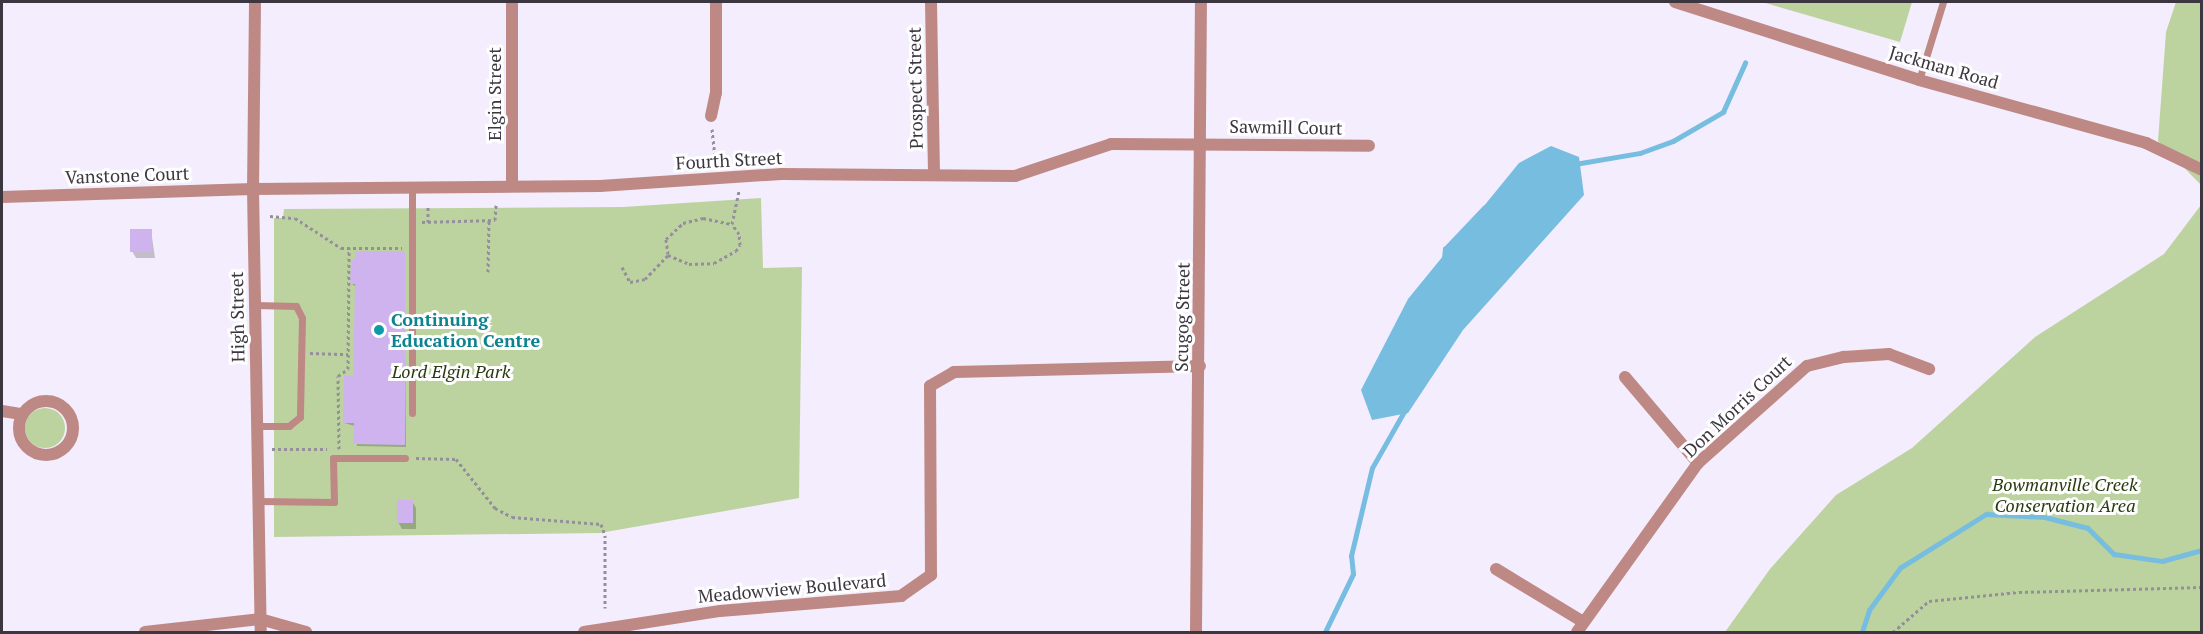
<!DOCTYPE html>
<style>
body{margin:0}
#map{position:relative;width:2203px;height:634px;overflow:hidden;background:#f4edfd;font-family:"PT Serif",serif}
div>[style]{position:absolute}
.green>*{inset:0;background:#bcd3a0}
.round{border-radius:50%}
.water>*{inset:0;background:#77bde0}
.shadow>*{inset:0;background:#0003}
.stream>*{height:4.5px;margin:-2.25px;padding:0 2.25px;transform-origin:2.25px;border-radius:2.25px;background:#77bde0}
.building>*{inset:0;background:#cfb3ee;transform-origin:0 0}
.path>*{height:3px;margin-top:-1.5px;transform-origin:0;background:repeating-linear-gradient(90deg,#958f9c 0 3px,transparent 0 6px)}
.service>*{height:7px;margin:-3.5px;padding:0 3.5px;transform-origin:3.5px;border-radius:3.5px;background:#be8985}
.minor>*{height:12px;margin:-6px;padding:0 6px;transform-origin:6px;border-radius:6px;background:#be8985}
.minor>.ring{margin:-6px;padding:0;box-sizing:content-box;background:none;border:12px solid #be8985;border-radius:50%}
.tertiary>*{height:12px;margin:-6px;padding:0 6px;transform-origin:6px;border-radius:6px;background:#be8985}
.dots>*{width:16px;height:16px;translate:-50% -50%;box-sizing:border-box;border:3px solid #fefefe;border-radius:50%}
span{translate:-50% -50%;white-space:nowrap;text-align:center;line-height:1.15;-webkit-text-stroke:6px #fefefe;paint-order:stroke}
.street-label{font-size:18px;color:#3b3640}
.culture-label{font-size:18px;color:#0d838f;font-weight:700}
.left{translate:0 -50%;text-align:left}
.park-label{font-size:18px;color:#293a0e;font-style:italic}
.frame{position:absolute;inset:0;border:3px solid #3b3640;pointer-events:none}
</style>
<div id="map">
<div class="green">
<div style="clip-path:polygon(1762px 2px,1912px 2px,1900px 42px)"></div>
<div style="clip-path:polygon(2176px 2px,2201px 2px,2201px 202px,2201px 185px,2158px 141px,2166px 32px)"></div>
<div style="clip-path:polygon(761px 198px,763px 268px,802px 267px,799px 498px,600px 533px,274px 537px,274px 218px,283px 218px,284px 209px,623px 207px)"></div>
<div style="clip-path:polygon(2201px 205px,2201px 632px,1725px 632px,1770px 569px,1836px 495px,1912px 448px,2035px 337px,2164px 254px)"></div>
<div class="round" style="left:25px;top:408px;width:40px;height:40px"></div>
</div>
<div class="water">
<div style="clip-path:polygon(1551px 146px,1579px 157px,1584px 195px,1463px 330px,1408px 413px,1372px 420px,1361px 390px,1408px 299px,1519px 163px)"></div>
</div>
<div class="shadow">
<div style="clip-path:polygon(151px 230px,155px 258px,136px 258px,132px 251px)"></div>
<div style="clip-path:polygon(404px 253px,406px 447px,357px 446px,355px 426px,344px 423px,355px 377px,356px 287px,352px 284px,352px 260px)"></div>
<div style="clip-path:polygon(412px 501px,416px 508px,416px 529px,402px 529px,398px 522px)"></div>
</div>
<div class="stream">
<div style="left:1575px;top:164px;width:66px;rotate:-9.6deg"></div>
<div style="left:1640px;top:153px;width:35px;rotate:-20deg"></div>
<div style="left:1673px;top:141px;width:58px;rotate:-30.1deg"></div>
<div style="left:1723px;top:112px;width:54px;rotate:-65.8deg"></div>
<div style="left:1444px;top:258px;width:9px;rotate:-84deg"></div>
<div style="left:1445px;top:249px;width:57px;rotate:-46.4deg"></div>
<div style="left:1325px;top:632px;width:64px;rotate:-64.2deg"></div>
<div style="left:1353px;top:574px;width:18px;rotate:-96deg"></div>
<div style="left:1351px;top:556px;width:90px;rotate:-76.6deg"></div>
<div style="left:1372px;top:468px;width:67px;rotate:-60.4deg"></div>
<div style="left:1862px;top:632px;width:23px;rotate:-72deg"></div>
<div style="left:1869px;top:610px;width:52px;rotate:-53.6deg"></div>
<div style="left:1900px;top:568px;width:102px;rotate:-32.1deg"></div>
<div style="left:1986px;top:514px;width:59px;rotate:2.9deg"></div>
<div style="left:2045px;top:517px;width:44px;rotate:14.3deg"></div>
<div style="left:2088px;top:528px;width:37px;rotate:45deg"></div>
<div style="left:2114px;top:554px;width:49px;rotate:8.3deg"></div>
<div style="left:2162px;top:561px;width:41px;rotate:-15.4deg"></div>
</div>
<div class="building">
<div style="left:130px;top:229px;width:22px;height:23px"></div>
<div style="clip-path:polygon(355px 251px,405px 251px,405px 445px,353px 444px,354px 423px,343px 423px,344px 375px,353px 376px,355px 284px,350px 284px,351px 259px,355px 259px)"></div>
<div style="left:397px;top:500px;width:16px;height:23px"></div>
</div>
<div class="path">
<div style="left:712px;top:129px;width:38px;rotate:84deg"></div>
<div style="left:270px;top:216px;width:25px;rotate:5deg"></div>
<div style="left:295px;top:218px;width:55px;rotate:33.1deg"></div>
<div style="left:341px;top:248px;width:61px"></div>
<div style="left:422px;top:222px;width:73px;rotate:-1.6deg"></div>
<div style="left:495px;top:220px;width:15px;rotate:-86deg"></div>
<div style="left:428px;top:222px;width:16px;rotate:-90deg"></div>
<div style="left:668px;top:254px;width:15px;rotate:-98deg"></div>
<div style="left:666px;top:239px;width:23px;rotate:-43deg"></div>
<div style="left:683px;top:223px;width:21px;rotate:-14deg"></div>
<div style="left:703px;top:218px;width:30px;rotate:12deg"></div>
<div style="left:732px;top:224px;width:35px;rotate:-78deg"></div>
<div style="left:622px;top:267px;width:17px;rotate:62deg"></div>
<div style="left:630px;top:282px;width:15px;rotate:-11deg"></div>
<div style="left:645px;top:279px;width:33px;rotate:-46deg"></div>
<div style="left:668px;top:255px;width:23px;rotate:23deg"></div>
<div style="left:689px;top:264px;width:25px;rotate:-2deg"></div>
<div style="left:714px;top:263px;width:25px;rotate:-29deg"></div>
<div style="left:736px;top:251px;width:7px;rotate:-56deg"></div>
<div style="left:740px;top:245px;width:11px;rotate:-95deg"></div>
<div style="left:739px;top:234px;width:12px;rotate:-125deg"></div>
<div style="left:488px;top:272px;width:52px;rotate:-88.9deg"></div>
<div style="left:310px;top:353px;width:38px;rotate:2deg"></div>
<div style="left:272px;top:449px;width:55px"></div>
<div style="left:339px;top:449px;width:73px;rotate:-90.8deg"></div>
<div style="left:338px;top:376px;width:12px;rotate:-35deg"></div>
<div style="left:348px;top:369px;width:121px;rotate:-89.5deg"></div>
<div style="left:416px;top:458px;width:40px;rotate:1.4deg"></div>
<div style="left:456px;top:459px;width:63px;rotate:51.5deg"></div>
<div style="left:495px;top:508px;width:19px;rotate:28deg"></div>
<div style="left:512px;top:517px;width:89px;rotate:4.5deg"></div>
<div style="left:601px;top:524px;width:12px;rotate:70deg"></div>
<div style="left:605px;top:535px;width:73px;rotate:90deg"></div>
<div style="left:1893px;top:632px;width:48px;rotate:-40.7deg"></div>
<div style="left:1929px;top:601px;width:90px;rotate:-5.7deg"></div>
<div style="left:2019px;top:592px;width:183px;rotate:-1.6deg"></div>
</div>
<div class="service">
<div style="left:1919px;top:80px;width:82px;rotate:-72.9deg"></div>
<div style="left:255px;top:305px;width:41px;rotate:1.4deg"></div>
<div style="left:296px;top:306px;width:13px;rotate:63deg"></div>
<div style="left:302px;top:318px;width:99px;rotate:91.2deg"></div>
<div style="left:300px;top:417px;width:14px;rotate:141deg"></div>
<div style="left:289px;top:426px;width:32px;rotate:180deg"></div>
<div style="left:412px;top:413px;width:226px;rotate:-90deg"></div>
<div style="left:258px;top:501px;width:76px;rotate:0.8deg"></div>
<div style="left:334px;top:502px;width:44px;rotate:-91.3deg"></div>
<div style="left:333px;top:458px;width:72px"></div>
</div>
<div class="minor">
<div style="left:255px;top:2px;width:187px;rotate:90.6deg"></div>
<div style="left:253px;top:189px;width:443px;rotate:89deg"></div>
<div style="left:931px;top:2px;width:173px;rotate:89deg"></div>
<div style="left:1675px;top:2px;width:256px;rotate:17.7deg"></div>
<div style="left:1919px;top:80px;width:236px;rotate:15.5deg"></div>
<div style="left:2146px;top:143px;width:62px;rotate:25.7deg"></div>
<div style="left:711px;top:116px;width:24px;rotate:-78deg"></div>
<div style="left:716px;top:93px;width:91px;rotate:-90deg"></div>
<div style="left:512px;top:186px;width:184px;rotate:-90deg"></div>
<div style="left:2px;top:197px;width:251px;rotate:-1.8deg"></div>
<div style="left:253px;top:189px;width:347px;rotate:-0.5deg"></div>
<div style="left:600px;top:186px;width:182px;rotate:-3.8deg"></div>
<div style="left:782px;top:174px;width:233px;rotate:0.5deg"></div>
<div style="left:1015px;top:176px;width:101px;rotate:-18.4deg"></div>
<div style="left:1111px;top:144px;width:258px;rotate:0.4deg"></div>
<div style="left:1625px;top:377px;width:113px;rotate:49.7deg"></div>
<div class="ring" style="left:19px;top:401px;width:42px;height:42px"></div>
<div style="left:2px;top:411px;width:20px;rotate:9deg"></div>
<div style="left:1496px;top:569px;width:100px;rotate:31.2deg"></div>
<div style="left:145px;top:632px;width:116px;rotate:-6.4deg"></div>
<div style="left:260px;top:619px;width:48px;rotate:15.8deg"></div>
<div style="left:584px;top:632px;width:138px;rotate:-8.8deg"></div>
<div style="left:720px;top:611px;width:182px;rotate:-4.7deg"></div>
<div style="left:901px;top:596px;width:37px;rotate:-35deg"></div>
<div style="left:931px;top:575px;width:189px;rotate:-90.3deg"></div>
<div style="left:930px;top:386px;width:28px;rotate:-30deg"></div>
<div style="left:954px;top:372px;width:246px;rotate:-1.4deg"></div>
<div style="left:1577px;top:632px;width:208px;rotate:-54.4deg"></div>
<div style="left:1698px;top:463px;width:146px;rotate:-41.7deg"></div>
<div style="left:1807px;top:366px;width:38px;rotate:-14deg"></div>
<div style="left:1844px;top:357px;width:45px;rotate:-3.8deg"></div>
<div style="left:1889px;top:354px;width:43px;rotate:20.6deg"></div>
</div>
<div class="tertiary">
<div style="left:1196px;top:632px;width:630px;rotate:-89.55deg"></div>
</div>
<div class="dots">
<div style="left:379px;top:330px;background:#0f9aa8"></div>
</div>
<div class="street-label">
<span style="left:1944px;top:67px;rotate:16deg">Jackman Road</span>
<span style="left:915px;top:88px;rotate:-91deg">Prospect Street</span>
<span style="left:494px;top:94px;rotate:-90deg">Elgin Street</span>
<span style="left:1286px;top:127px;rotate:1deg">Sawmill Court</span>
<span style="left:729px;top:160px;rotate:-3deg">Fourth Street</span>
<span style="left:127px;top:175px;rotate:-2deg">Vanstone Court</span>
<span style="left:237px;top:317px;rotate:-91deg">High Street</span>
<span style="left:1182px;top:317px;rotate:-89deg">Scugog Street</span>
<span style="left:1737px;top:406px;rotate:-43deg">Don Morris Court</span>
<span style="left:792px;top:588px;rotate:-5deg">Meadowview Boulevard</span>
</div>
<div class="culture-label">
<span class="left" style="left:391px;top:330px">Continuing<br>Education Centre</span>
</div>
<div class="park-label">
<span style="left:451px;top:371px">Lord Elgin Park</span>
<span style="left:2065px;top:495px">Bowmanville Creek<br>Conservation Area</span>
</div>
<div class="frame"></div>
</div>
